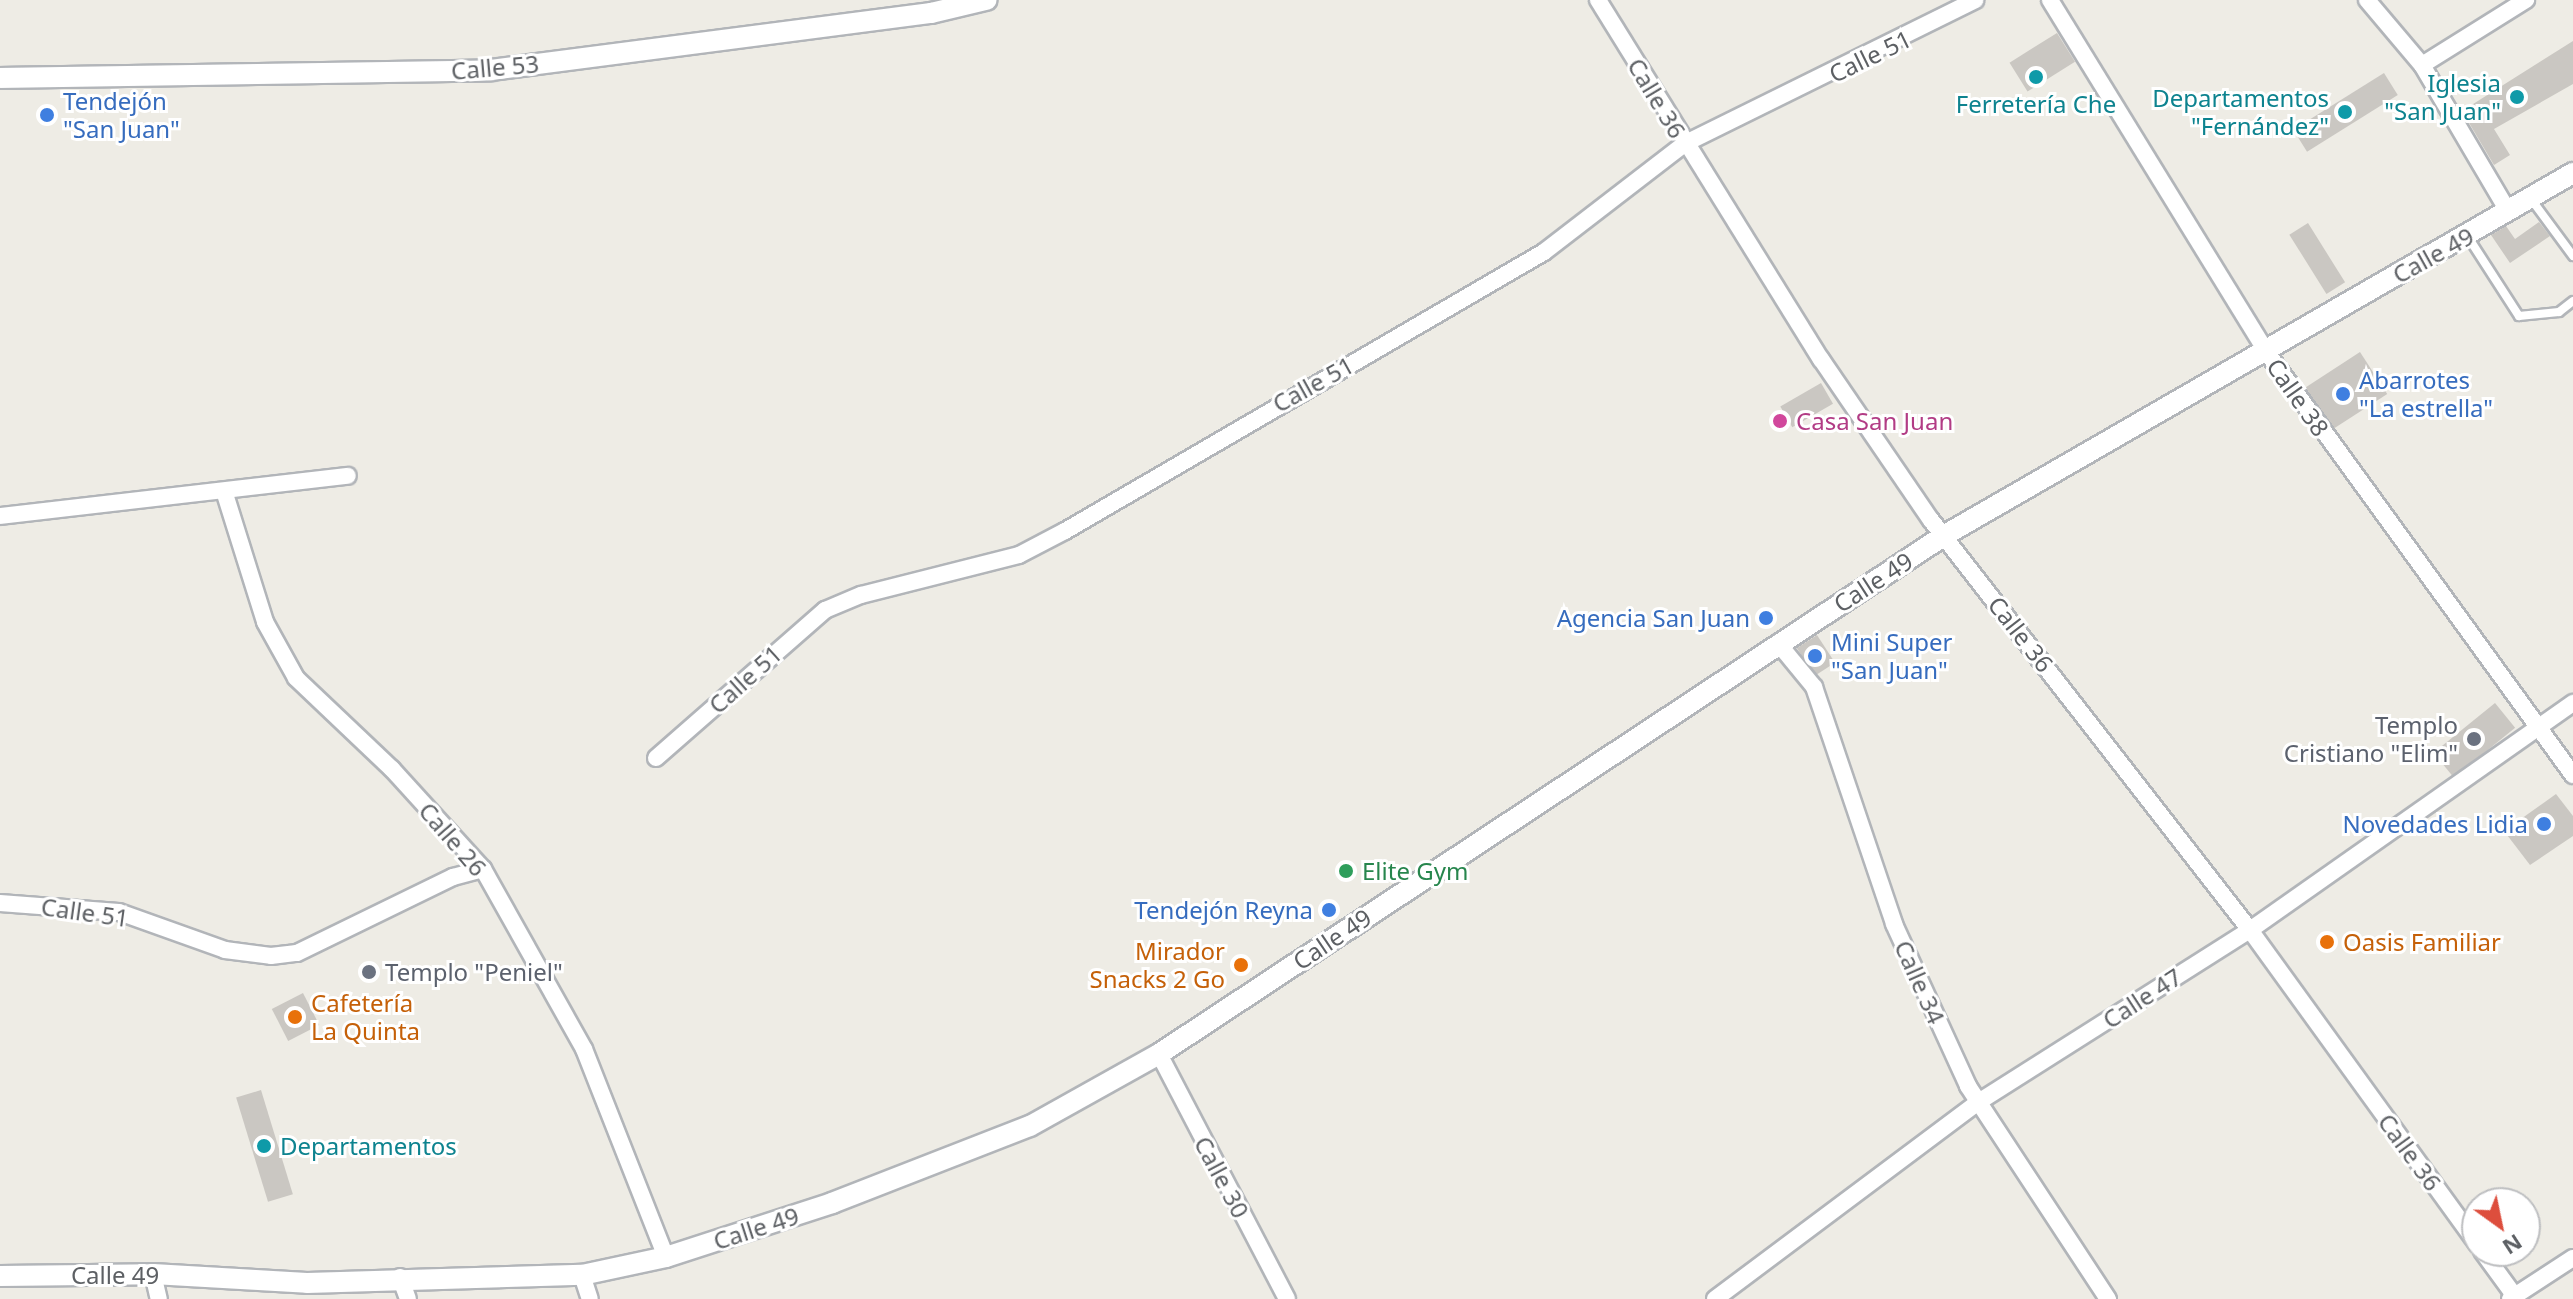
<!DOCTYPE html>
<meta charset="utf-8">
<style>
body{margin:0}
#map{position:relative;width:2573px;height:1299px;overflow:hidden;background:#eeece5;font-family:"Noto Sans",sans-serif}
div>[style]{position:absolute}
.building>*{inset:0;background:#cac7c2;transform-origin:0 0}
.roads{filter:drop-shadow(2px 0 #b2b5b9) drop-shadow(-2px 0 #b2b5b9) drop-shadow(0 2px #b2b5b9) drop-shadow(0 -2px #b2b5b9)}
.service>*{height:8px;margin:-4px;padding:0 4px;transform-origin:4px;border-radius:4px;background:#fff}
.minor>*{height:16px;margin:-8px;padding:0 8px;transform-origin:8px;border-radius:8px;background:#fff}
.tertiary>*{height:20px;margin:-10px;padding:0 10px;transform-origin:10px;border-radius:10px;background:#fff}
.dots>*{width:22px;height:22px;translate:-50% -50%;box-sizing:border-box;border:4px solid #fff;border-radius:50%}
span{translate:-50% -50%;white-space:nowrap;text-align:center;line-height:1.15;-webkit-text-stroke:6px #fff;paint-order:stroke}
.street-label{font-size:24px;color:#5d6064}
.culture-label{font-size:24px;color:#0d838f}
.right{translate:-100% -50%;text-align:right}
.left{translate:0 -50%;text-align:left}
.shop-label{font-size:24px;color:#366cbe}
.hotel-label{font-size:24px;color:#b23c85}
.worship-label{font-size:24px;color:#5b616d}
.leisure-label{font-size:24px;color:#27864d}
.food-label{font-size:24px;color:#c56008}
.north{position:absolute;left:2461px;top:1187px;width:80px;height:80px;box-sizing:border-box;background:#fff;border:2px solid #bebfc1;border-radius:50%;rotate:147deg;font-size:22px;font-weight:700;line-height:32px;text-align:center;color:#5d6064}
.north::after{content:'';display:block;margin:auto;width:28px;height:36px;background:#dd4e3d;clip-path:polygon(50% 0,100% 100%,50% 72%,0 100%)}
</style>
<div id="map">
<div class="building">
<div style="left:2057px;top:33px;width:34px;height:56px;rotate:58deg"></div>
<div style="clip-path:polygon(2573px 41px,2573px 84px,2494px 129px,2510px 155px,2494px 165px,2462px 111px)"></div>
<div style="left:2384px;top:73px;width:26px;height:107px;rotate:58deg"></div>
<div style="clip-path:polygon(2539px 222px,2550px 236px,2510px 263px,2491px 235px,2506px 226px,2515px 239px)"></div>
<div style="left:2308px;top:223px;width:70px;height:22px;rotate:58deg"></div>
<div style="left:2360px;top:352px;width:50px;height:65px;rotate:57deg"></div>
<div style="left:1821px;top:383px;width:24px;height:47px;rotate:60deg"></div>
<div style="left:1817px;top:635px;width:33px;height:24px;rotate:57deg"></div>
<div style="left:2495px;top:703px;width:32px;height:79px;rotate:51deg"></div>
<div style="clip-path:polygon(2556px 794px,2573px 816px,2573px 836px,2530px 865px,2504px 831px)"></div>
<div style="left:303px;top:993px;width:36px;height:35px;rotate:63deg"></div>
<div style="left:261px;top:1090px;width:109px;height:26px;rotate:73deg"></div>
</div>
<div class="roads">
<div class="service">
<div style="left:2531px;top:199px;width:71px;rotate:53.6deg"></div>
<div style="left:2468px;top:237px;width:94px;rotate:57.2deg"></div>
<div style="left:2519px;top:316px;width:40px;rotate:-5.7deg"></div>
<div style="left:2559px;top:312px;width:18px;rotate:-38deg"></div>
</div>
<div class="minor">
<div style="left:1598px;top:0;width:423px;rotate:58.2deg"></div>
<div style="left:1821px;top:359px;width:195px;rotate:55.7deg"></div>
<div style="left:1931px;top:520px;width:519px;rotate:52.12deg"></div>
<div style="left:2250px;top:930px;width:387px;rotate:54.1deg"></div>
<div style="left:2050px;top:0;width:411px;rotate:58.4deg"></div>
<div style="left:2265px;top:350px;width:525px;rotate:54.07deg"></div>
<div style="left:2367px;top:0;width:85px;rotate:49.8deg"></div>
<div style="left:2422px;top:65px;width:169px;rotate:59.5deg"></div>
<div style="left:2422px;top:65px;width:123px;rotate:-32deg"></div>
<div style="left:225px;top:494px;width:134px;rotate:72.6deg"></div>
<div style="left:265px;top:622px;width:64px;rotate:61deg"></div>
<div style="left:296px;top:678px;width:132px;rotate:43.5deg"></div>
<div style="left:392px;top:769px;width:135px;rotate:47.7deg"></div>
<div style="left:483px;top:869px;width:206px;rotate:60.7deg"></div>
<div style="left:584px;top:1049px;width:224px;rotate:68.5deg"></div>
<div style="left:0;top:516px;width:350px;rotate:-6.6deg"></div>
<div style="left:1778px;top:643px;width:57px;rotate:50.7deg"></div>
<div style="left:1814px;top:687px;width:250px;rotate:71.3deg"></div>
<div style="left:1894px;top:924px;width:178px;rotate:65.4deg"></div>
<div style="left:1968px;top:1086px;width:255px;rotate:56.7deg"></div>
<div style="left:656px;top:758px;width:225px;rotate:-41.2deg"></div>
<div style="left:825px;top:610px;width:39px;rotate:-23deg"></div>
<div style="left:861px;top:595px;width:163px;rotate:-14.2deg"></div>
<div style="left:1019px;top:555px;width:52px;rotate:-27.6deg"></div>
<div style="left:1065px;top:531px;width:554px;rotate:-30.22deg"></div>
<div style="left:1544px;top:252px;width:177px;rotate:-37.6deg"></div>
<div style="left:1684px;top:144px;width:325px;rotate:-26.3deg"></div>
<div style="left:0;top:903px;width:119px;rotate:4.3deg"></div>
<div style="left:119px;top:912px;width:113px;rotate:19.7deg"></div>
<div style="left:225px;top:950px;width:46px;rotate:7.4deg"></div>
<div style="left:271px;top:956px;width:26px;rotate:-7deg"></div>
<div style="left:297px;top:953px;width:174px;rotate:-26deg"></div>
<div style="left:453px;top:877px;width:31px;rotate:-15deg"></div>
<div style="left:1159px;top:1054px;width:276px;rotate:62.4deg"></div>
<div style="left:2482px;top:1251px;width:59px;rotate:53.9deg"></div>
<div style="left:153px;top:1274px;width:26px;rotate:77deg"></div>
<div style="left:582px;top:1275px;width:25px;rotate:72deg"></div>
<div style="left:400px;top:1277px;width:23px;rotate:70deg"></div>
<div style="left:1715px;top:1299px;width:327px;rotate:-36.8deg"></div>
<div style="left:1977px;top:1103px;width:323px;rotate:-32.4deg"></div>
<div style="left:2250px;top:930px;width:395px;rotate:-35.1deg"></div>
<div style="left:2510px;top:1299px;width:75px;rotate:-33.1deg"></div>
</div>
<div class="tertiary">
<div style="left:0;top:78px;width:491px;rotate:-0.9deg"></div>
<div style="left:491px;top:70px;width:444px;rotate:-7.4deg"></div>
<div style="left:931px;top:13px;width:57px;rotate:-13.3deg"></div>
<div style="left:0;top:1276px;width:153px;rotate:-0.7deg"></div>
<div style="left:153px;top:1274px;width:154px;rotate:3.3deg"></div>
<div style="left:307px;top:1283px;width:275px;rotate:-1.7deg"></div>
<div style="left:582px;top:1275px;width:86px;rotate:-12.1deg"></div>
<div style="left:666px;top:1257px;width:175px;rotate:-18deg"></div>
<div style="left:832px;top:1203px;width:212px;rotate:-21.3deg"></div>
<div style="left:1030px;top:1126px;width:148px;rotate:-29.2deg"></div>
<div style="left:1159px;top:1054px;width:942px;rotate:-33.44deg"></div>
<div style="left:1945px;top:535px;width:725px;rotate:-29.96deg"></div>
</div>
</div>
<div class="dots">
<div style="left:2036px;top:77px;background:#0f9aa8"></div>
<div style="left:2517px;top:97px;background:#0f9aa8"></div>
<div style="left:2345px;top:112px;background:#0f9aa8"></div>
<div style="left:47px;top:115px;background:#3f7fe0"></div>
<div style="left:2343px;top:394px;background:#3f7fe0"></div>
<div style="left:1780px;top:421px;background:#d1479c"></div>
<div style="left:1766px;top:618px;background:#3f7fe0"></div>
<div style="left:1815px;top:656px;background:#3f7fe0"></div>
<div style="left:2474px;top:739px;background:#6b7280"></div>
<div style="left:2544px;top:824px;background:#3f7fe0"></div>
<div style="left:1346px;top:871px;background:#2e9e5b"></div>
<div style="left:1329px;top:910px;background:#3f7fe0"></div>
<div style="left:2327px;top:942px;background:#e8710a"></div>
<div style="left:1241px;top:965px;background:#e8710a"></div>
<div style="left:369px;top:972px;background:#6b7280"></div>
<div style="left:295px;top:1017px;background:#e8710a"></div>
<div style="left:264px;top:1146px;background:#0f9aa8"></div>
</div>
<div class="street-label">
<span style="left:1870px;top:56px;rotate:-26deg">Calle 51</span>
<span style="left:495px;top:67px;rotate:-5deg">Calle 53</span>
<span style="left:1657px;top:98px;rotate:59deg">Calle 36</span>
<span style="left:2433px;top:255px;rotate:-29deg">Calle 49</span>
<span style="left:1313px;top:384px;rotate:-29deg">Calle 51</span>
<span style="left:2298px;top:397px;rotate:55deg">Calle 38</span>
<span style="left:1873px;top:582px;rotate:-33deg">Calle 49</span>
<span style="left:2021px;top:634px;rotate:52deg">Calle 36</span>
<span style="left:745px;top:679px;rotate:-42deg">Calle 51</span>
<span style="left:453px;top:839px;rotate:49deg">Calle 26</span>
<span style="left:85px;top:912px;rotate:8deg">Calle 51</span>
<span style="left:1332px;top:939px;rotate:-34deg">Calle 49</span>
<span style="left:1920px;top:982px;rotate:66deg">Calle 34</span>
<span style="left:2142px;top:998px;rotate:-33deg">Calle 47</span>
<span style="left:2410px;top:1152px;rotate:54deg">Calle 36</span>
<span style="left:1222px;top:1177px;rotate:62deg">Calle 30</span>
<span style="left:756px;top:1228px;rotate:-18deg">Calle 49</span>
<span style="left:115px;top:1275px">Calle 49</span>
</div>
<div class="culture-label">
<span class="right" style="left:2501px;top:97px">Iglesia<br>"San Juan"</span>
<span class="right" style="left:2329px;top:112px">Departamentos<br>"Fernández"</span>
<span style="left:2036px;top:104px">Ferretería Che</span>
<span class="left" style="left:280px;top:1146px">Departamentos</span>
</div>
<div class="shop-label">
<span class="left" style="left:63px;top:115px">Tendejón<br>"San Juan"</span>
<span class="left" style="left:2359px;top:394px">Abarrotes<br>"La estrella"</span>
<span class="right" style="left:1750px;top:618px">Agencia San Juan</span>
<span class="left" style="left:1831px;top:656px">Mini Super<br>"San Juan"</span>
<span class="right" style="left:2528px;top:824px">Novedades Lidia</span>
<span class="right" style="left:1313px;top:910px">Tendejón Reyna</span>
</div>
<div class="hotel-label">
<span class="left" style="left:1796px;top:421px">Casa San Juan</span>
</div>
<div class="worship-label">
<span class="right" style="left:2458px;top:739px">Templo<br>Cristiano "Elim"</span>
<span class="left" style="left:385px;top:972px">Templo "Peniel"</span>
</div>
<div class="leisure-label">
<span class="left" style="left:1362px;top:871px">Elite Gym</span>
</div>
<div class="food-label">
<span class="left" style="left:2343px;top:942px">Oasis Familiar</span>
<span class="right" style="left:1225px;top:965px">Mirador<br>Snacks 2 Go</span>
<span class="left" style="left:311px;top:1017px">Cafetería<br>La Quinta</span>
</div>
<div class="north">N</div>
</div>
